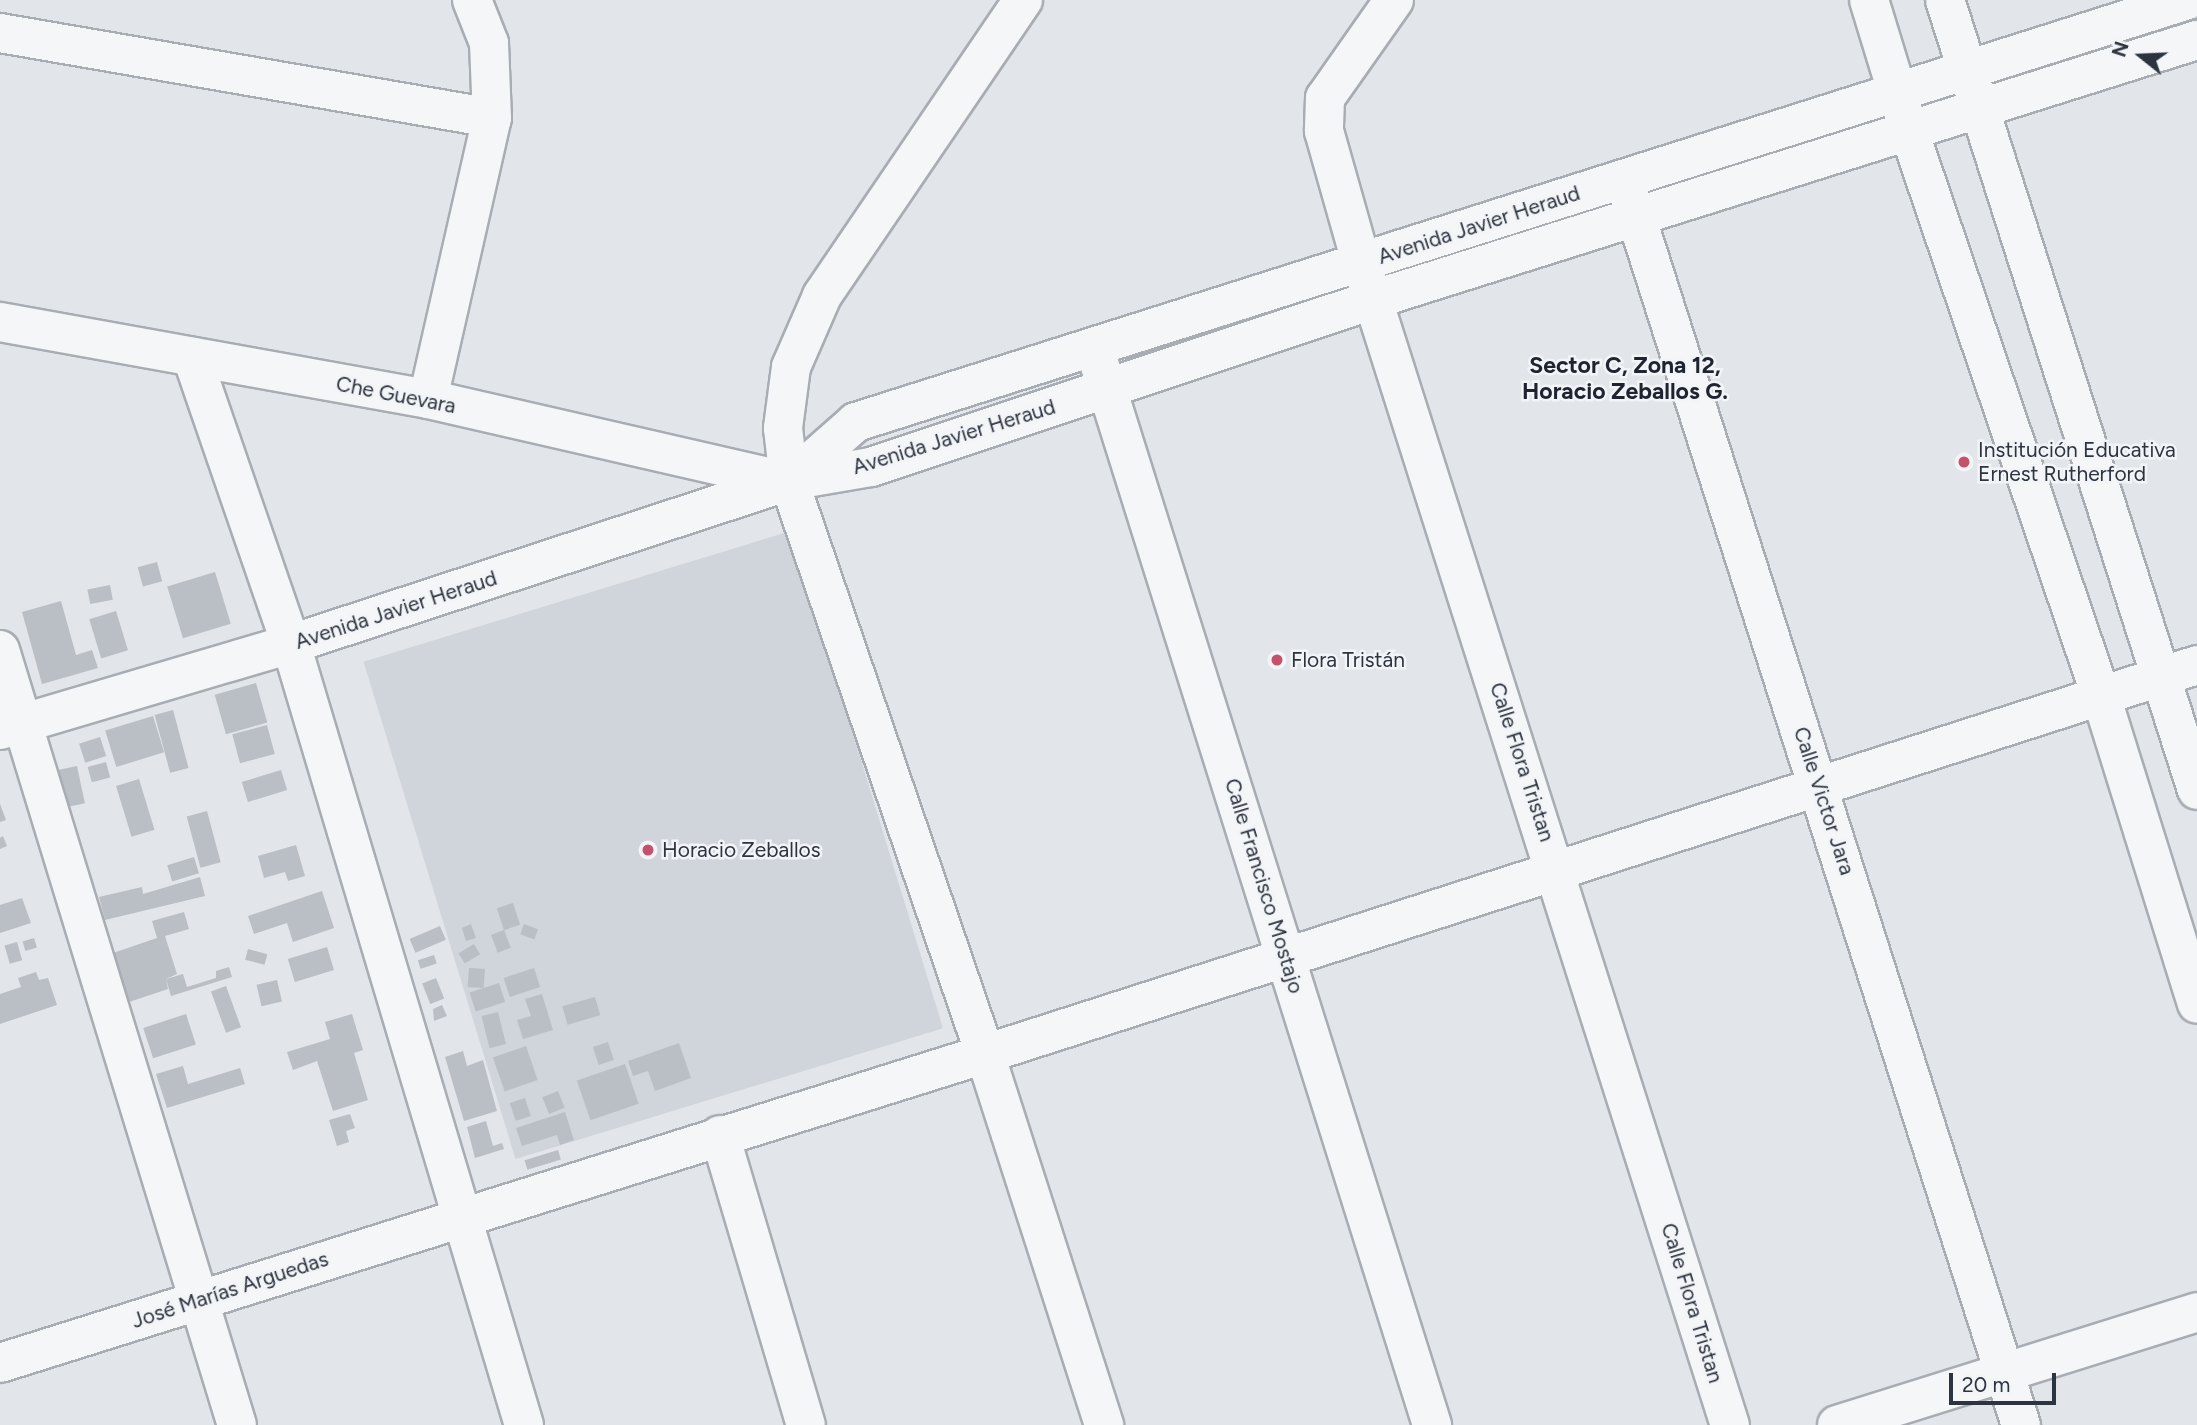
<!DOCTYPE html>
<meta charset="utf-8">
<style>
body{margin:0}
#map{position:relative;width:2197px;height:1425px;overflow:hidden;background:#e2e5e9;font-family:Figtree,sans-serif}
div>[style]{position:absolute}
.built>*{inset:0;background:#d0d5db;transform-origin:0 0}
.building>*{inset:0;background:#babfc6;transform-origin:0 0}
.roads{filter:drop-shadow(2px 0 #a8acb3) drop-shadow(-2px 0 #a8acb3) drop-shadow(0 2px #a8acb3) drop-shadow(0 -2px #a8acb3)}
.minor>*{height:38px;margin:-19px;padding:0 19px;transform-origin:19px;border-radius:19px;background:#f4f6f8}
.dots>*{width:19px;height:19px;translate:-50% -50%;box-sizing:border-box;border:4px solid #f2f4f7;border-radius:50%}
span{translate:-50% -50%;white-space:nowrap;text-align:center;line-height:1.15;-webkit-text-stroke:5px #f2f4f7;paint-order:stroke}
.street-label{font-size:21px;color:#2c3440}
.poi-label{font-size:21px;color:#2c3440}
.left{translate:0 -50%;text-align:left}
.neighbourhood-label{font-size:23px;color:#1e2531;font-weight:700}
.north{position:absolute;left:2106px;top:21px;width:70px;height:70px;-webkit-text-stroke:5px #f2f4f7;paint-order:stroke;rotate:288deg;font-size:19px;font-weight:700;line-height:28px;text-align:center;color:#2c3440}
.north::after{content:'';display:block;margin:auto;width:24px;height:32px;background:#2c3440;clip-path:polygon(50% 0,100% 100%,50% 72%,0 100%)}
.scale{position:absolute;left:1949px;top:1373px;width:107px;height:32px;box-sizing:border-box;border:4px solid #2c3440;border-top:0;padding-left:9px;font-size:21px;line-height:24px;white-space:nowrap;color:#2c3440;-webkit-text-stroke:5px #f2f4f7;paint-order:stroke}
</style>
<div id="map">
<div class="built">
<div style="left:791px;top:531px;width:520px;height:447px;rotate:73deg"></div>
</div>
<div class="building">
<div style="left:157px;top:562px;width:20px;height:20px;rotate:75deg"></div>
<div style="left:215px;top:572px;width:54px;height:50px;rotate:73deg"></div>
<div style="left:110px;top:585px;width:15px;height:23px;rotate:79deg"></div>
<div style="clip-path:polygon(61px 601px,76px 655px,92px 650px,98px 668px,42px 684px,22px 612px)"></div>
<div style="left:116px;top:611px;width:41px;height:28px;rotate:73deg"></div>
<div style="left:256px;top:683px;width:41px;height:43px;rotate:74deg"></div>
<div style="left:173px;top:710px;width:60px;height:19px;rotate:75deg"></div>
<div style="left:153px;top:716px;width:38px;height:50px;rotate:73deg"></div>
<div style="left:267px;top:725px;width:30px;height:36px;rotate:75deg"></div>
<div style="left:100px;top:737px;width:20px;height:22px;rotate:72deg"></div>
<div style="left:106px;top:762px;width:16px;height:19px;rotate:75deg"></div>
<div style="left:77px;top:766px;width:38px;height:21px;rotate:78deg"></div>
<div style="left:281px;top:770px;width:21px;height:41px;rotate:73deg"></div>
<div style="left:139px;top:779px;width:53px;height:24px;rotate:73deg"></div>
<div style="clip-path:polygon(0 804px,6px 820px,0 822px)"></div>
<div style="left:207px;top:811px;width:53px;height:21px;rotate:75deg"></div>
<div style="clip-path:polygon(3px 836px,7px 846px,0 849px,0 838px)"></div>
<div style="clip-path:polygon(296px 845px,305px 876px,288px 881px,285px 872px,264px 878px,258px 856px)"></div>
<div style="left:194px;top:857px;width:17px;height:28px;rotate:73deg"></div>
<div style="clip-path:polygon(200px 877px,205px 896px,105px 920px,99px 897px,142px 887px,143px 894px)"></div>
<div style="clip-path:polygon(322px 891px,334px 928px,293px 942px,287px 923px,254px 934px,248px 916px)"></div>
<div style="clip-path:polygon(22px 898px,31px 923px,0 933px,0 905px)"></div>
<div style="left:513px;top:903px;width:23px;height:17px;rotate:72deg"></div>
<div style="clip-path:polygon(184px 912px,189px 929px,165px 936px,177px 974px,166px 979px,168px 989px,129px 1002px,113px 953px,157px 938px,152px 921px)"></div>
<div style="clip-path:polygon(471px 924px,476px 938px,466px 941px,462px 928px)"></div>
<div style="left:524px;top:924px;width:15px;height:11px;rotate:20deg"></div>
<div style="left:440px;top:926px;width:15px;height:33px;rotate:67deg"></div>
<div style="left:504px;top:930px;width:19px;height:14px;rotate:69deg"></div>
<div style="left:34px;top:938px;width:10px;height:12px;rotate:73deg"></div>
<div style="left:17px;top:942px;width:19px;height:13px;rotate:74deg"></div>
<div style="left:474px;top:944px;width:12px;height:18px;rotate:59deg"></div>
<div style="left:327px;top:947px;width:24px;height:41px;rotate:73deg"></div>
<div style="left:248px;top:949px;width:20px;height:11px;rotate:15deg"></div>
<div style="left:434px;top:955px;width:9px;height:17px;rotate:72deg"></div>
<div style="clip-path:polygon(229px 967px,232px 977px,171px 996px,166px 979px,183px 974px,187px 987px,216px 978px,216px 971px)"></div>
<div style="left:469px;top:968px;width:16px;height:19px;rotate:4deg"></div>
<div style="left:534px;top:968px;width:20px;height:32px;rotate:72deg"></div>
<div style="clip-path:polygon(36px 972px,39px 980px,48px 978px,57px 1005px,0 1024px,0 994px,21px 987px,18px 978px)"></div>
<div style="left:436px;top:978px;width:22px;height:15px;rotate:68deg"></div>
<div style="left:277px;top:980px;width:22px;height:21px;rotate:77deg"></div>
<div style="left:499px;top:983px;width:20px;height:31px;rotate:72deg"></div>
<div style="left:226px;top:986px;width:44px;height:16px;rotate:70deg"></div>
<div style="clip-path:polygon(542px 994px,553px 1030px,523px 1039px,517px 1020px,531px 1016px,525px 999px)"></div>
<div style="left:595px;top:997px;width:19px;height:34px;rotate:74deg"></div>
<div style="clip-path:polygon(442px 1005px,447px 1016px,434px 1021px,433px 1009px)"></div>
<div style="left:498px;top:1012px;width:33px;height:17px;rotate:76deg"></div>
<div style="left:186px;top:1014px;width:32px;height:45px;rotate:72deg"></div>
<div style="clip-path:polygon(352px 1014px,363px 1050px,354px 1053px,368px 1100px,333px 1111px,317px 1061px,293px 1070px,287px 1052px,330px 1039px,325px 1022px)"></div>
<div style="left:608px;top:1042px;width:19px;height:16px;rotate:72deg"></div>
<div style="clip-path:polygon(679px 1043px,691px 1078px,655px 1091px,648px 1071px,633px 1076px,628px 1061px)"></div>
<div style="left:526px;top:1046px;width:36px;height:35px;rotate:71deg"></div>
<div style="clip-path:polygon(463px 1051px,467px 1066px,483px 1060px,497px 1111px,464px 1121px,445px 1057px)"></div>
<div style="left:625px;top:1064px;width:42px;height:51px;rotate:71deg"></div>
<div style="clip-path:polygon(183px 1066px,188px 1084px,240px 1068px,245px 1084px,167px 1108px,156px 1074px)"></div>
<div style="left:558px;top:1091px;width:18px;height:17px;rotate:68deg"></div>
<div style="left:525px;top:1098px;width:19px;height:16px;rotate:72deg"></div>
<div style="clip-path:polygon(565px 1112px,574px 1140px,560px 1145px,557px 1135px,522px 1146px,516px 1128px)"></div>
<div style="clip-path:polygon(350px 1114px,355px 1128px,346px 1131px,349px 1142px,337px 1146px,329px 1120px)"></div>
<div style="clip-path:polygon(486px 1121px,493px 1146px,502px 1143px,504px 1149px,475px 1158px,467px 1127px)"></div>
<div style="left:558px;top:1150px;width:10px;height:35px;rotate:73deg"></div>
</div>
<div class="roads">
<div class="minor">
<div style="left:1023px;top:0;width:358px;rotate:124.2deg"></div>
<div style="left:822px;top:296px;width:77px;rotate:113.6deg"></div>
<div style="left:791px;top:367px;width:62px;rotate:97.5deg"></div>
<div style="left:783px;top:428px;width:53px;rotate:83.5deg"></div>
<div style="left:789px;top:481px;width:606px;rotate:71.12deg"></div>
<div style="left:985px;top:1054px;width:390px;rotate:72.2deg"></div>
<div style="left:1394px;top:0;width:120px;rotate:125.1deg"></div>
<div style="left:1325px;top:98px;width:33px;rotate:92deg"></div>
<div style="left:1324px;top:131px;width:136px;rotate:74.2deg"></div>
<div style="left:1361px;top:262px;width:1220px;rotate:72.4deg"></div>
<div style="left:1869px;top:0;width:137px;rotate:73deg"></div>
<div style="left:1909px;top:131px;width:600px;rotate:71.23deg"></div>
<div style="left:2102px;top:699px;width:319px;rotate:72.7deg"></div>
<div style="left:1945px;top:0;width:829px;rotate:72.31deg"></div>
<div style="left:0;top:33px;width:499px;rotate:9.8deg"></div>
<div style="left:1629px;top:194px;width:1292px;rotate:72.34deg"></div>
<div style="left:0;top:322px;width:435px;rotate:10.2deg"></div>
<div style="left:428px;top:399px;width:368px;rotate:12.9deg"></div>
<div style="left:192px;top:357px;width:304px;rotate:71deg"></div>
<div style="left:291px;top:644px;width:815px;rotate:73.39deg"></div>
<div style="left:1100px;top:366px;width:1110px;rotate:72.59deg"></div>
<div style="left:428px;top:399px;width:288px;rotate:-77.2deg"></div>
<div style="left:492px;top:118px;width:75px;rotate:-92.3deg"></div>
<div style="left:489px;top:43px;width:46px;rotate:-111.6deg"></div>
<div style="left:789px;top:481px;width:89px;rotate:-41.4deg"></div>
<div style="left:856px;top:422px;width:1397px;rotate:-17.58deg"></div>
<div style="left:0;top:650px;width:810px;rotate:73deg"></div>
<div style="left:0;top:730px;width:303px;rotate:-16.5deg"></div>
<div style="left:291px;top:644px;width:524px;rotate:-18.12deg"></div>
<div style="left:789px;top:481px;width:83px;rotate:-9.7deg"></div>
<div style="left:871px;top:467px;width:531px;rotate:-18.43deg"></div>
<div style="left:1375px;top:299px;width:862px;rotate:-17.49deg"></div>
<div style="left:720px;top:1135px;width:302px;rotate:73.5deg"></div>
<div style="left:0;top:1363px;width:1032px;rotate:-17.42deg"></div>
<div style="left:985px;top:1054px;width:1273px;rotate:-17.79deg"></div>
<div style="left:1837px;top:1425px;width:377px;rotate:-17.4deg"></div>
</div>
</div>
<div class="dots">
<div style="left:1964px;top:462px;background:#c2536a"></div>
<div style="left:1277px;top:660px;background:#c2536a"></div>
<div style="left:648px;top:850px;background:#c2536a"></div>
</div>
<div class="street-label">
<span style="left:1479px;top:225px;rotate:-18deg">Avenida Javier Heraud</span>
<span style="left:396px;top:395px;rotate:11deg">Che Guevara</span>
<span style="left:954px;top:437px;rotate:-17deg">Avenida Javier Heraud</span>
<span style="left:396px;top:610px;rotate:-18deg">Avenida Javier Heraud</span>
<span style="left:1522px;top:762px;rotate:72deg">Calle Flora Tristan</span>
<span style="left:1824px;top:801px;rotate:72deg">Calle Victor Jara</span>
<span style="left:1264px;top:886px;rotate:73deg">Calle Francisco Mostajo</span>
<span style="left:230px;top:1290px;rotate:-18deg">José Marías Arguedas</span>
<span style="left:1692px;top:1303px;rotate:73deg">Calle Flora Tristan</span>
</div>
<div class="poi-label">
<span class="left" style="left:1978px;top:462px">Institución Educativa<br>Ernest Rutherford</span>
<span class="left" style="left:1291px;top:660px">Flora Tristán</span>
<span class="left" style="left:662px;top:850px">Horacio Zeballos</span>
</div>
<div class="neighbourhood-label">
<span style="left:1625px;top:378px">Sector C, Zona 12,<br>Horacio Zeballos G.</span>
</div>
<div class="north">N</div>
<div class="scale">20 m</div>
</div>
